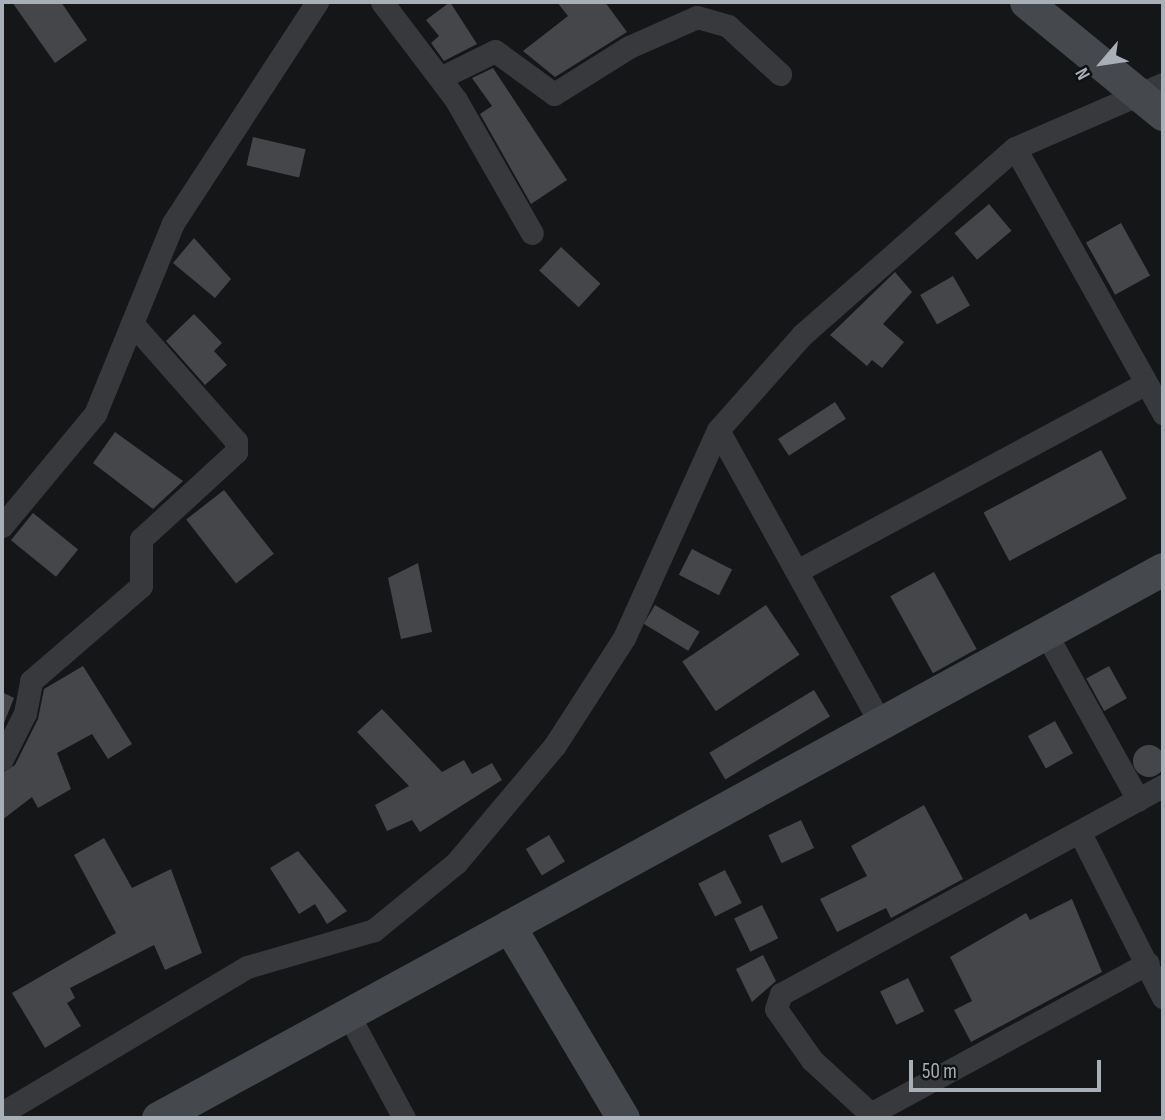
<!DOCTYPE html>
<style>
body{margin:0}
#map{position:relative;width:1165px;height:1120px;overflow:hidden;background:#151617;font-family:"Sofia Sans Condensed",sans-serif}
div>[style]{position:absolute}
.building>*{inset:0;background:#45464a;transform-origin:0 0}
.round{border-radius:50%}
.street>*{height:23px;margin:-11.5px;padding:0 11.5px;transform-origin:11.5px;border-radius:11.5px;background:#37393c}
.secondary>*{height:33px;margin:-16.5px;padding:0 16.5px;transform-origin:16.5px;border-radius:16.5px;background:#45484c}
span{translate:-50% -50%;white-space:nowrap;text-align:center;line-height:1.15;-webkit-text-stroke:5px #101112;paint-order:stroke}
.frame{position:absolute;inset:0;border:4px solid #a8afb7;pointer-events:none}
.north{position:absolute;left:1067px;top:28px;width:70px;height:70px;-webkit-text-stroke:5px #101112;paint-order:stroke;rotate:241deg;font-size:19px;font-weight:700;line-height:28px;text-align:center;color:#a8afb7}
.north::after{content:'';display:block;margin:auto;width:24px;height:32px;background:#a8afb7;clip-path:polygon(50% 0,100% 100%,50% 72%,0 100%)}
.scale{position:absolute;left:909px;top:1060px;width:192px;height:32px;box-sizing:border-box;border:4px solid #a8afb7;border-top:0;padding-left:9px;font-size:21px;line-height:24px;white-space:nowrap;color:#a8afb7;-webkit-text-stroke:5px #101112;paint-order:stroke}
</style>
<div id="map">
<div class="building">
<div style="clip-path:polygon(12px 2px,61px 2px,87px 40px,55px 63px)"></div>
<div style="clip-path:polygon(450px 2px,477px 44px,444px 61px,431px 43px,439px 36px,426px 20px)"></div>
<div style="clip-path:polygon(557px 2px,605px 2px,627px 32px,555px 77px,523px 51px,568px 16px)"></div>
<div style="clip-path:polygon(493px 68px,567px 180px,531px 204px,480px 114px,492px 106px,472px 78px)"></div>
<div style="left:253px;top:137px;width:54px;height:29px;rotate:13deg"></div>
<div style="left:989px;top:204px;width:35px;height:45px;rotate:50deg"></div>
<div style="left:1121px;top:223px;width:60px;height:40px;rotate:61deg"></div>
<div style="clip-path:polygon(194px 238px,231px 279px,215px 298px,173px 263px)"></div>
<div style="left:561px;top:247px;width:54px;height:32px;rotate:43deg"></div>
<div style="clip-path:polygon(895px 272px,912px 292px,883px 324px,904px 342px,882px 368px,872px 360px,867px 366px,830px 335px)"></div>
<div style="left:953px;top:276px;width:34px;height:38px;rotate:60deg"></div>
<div style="clip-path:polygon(194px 314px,222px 343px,214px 351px,227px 365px,205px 385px,166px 341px)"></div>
<div style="left:835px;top:402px;width:20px;height:68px;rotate:57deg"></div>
<div style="clip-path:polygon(115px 432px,183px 481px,153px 509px,93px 463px)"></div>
<div style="left:1101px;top:450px;width:55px;height:133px;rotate:62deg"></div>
<div style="left:224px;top:490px;width:81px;height:48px;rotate:52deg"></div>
<div style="left:33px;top:513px;width:58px;height:35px;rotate:39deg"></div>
<div style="left:692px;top:549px;width:45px;height:29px;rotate:27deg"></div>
<div style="clip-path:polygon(418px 563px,432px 632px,401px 639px,388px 578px)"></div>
<div style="left:934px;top:572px;width:88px;height:50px;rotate:61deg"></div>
<div style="left:655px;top:605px;width:52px;height:22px;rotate:31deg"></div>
<div style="left:766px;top:605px;width:60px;height:101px;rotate:56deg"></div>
<div style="clip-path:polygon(83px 666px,132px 744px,108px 759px,92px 734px,57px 753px,71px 789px,38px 808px,32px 797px,2px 820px,2px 773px,15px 765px,38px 719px,44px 689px)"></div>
<div style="left:1109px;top:666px;width:37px;height:26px;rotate:61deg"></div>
<div style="left:814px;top:690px;width:31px;height:122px;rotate:59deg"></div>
<div style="clip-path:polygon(2px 692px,14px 698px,2px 728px)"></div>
<div style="clip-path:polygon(382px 709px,442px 772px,464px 760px,472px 774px,492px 763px,502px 780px,420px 832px,412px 820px,387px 831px,375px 805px,409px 786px,357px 732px)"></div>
<div style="left:1055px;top:721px;width:37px;height:31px;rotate:61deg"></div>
<div class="round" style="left:1133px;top:745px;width:32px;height:32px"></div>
<div style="clip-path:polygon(924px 805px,963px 879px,891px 918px,886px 908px,837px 932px,820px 899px,867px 876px,851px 846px)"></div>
<div style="left:801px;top:820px;width:31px;height:36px;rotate:65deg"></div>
<div style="left:549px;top:835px;width:31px;height:27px;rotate:59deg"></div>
<div style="clip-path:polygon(104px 838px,132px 888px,171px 869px,202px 953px,165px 970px,154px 945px,70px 988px,75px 998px,67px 1003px,81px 1026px,45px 1048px,12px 993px,116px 933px,74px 855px)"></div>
<div style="clip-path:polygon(298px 851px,347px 911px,327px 924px,315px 904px,299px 914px,270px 868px)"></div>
<div style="left:725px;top:870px;width:37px;height:30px;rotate:63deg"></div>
<div style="clip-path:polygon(1072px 899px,1102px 972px,971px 1042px,954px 1010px,972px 1001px,950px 957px,1026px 913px,1030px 920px)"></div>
<div style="left:762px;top:905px;width:37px;height:31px;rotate:64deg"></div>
<div style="clip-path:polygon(763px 955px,776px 981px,752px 1002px,736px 969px)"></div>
<div style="left:908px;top:978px;width:37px;height:31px;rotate:64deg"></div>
</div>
<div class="street">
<div style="left:382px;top:2px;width:123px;rotate:52.9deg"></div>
<div style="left:456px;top:100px;width:153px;rotate:60.3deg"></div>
<div style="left:440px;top:78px;width:61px;rotate:-26.1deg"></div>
<div style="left:495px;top:51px;width:73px;rotate:36.1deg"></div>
<div style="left:554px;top:94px;width:89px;rotate:-32.1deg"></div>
<div style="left:629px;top:47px;width:74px;rotate:-23.8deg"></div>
<div style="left:697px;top:17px;width:32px;rotate:16deg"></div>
<div style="left:728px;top:26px;width:71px;rotate:42.7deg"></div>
<div style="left:1015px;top:148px;width:304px;rotate:60.8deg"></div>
<div style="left:718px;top:430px;width:336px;rotate:61deg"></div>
<div style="left:2px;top:526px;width:146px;rotate:-50.3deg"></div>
<div style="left:95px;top:414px;width:206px;rotate:-67.8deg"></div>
<div style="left:173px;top:223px;width:264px;rotate:-56.9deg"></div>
<div style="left:797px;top:571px;width:396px;rotate:-28.3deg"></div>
<div style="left:1045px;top:632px;width:192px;rotate:61deg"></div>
<div style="left:2px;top:759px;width:51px;rotate:-63.4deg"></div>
<div style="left:25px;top:713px;width:33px;rotate:-79deg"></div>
<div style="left:31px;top:681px;width:145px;rotate:-40.8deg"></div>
<div style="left:141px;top:586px;width:47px;rotate:-90deg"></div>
<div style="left:141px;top:539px;width:129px;rotate:-42.5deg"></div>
<div style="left:236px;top:452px;width:11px;rotate:-90deg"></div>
<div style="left:236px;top:441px;width:157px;rotate:-131.4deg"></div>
<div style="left:1080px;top:833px;width:184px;rotate:63.2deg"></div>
<div style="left:348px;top:1014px;width:118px;rotate:61.7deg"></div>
<div style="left:2px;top:1113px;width:285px;rotate:-30.8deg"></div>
<div style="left:247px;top:967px;width:132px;rotate:-16.2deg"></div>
<div style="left:374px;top:930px;width:106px;rotate:-39.3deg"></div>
<div style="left:456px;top:863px;width:154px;rotate:-50deg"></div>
<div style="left:555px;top:745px;width:127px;rotate:-57.2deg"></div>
<div style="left:624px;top:638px;width:228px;rotate:-65.7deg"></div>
<div style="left:718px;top:430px;width:127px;rotate:-48.5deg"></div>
<div style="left:802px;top:335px;width:283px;rotate:-41.3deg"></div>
<div style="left:1015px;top:148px;width:161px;rotate:-23.4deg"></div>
<div style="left:870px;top:1114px;width:316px;rotate:-28.5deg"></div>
<div style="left:875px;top:1118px;width:86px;rotate:-137.4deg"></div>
<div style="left:812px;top:1060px;width:62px;rotate:-125.2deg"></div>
<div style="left:776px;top:1009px;width:16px;rotate:-72deg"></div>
<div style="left:781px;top:994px;width:435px;rotate:-28.6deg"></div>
</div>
<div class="secondary">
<div style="left:1026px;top:2px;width:177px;rotate:39.3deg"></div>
<div style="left:509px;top:926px;width:223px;rotate:59.3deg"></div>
<div style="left:158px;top:1118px;width:1145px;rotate:-28.65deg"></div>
</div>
<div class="frame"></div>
<div class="north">N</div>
<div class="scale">50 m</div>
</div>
